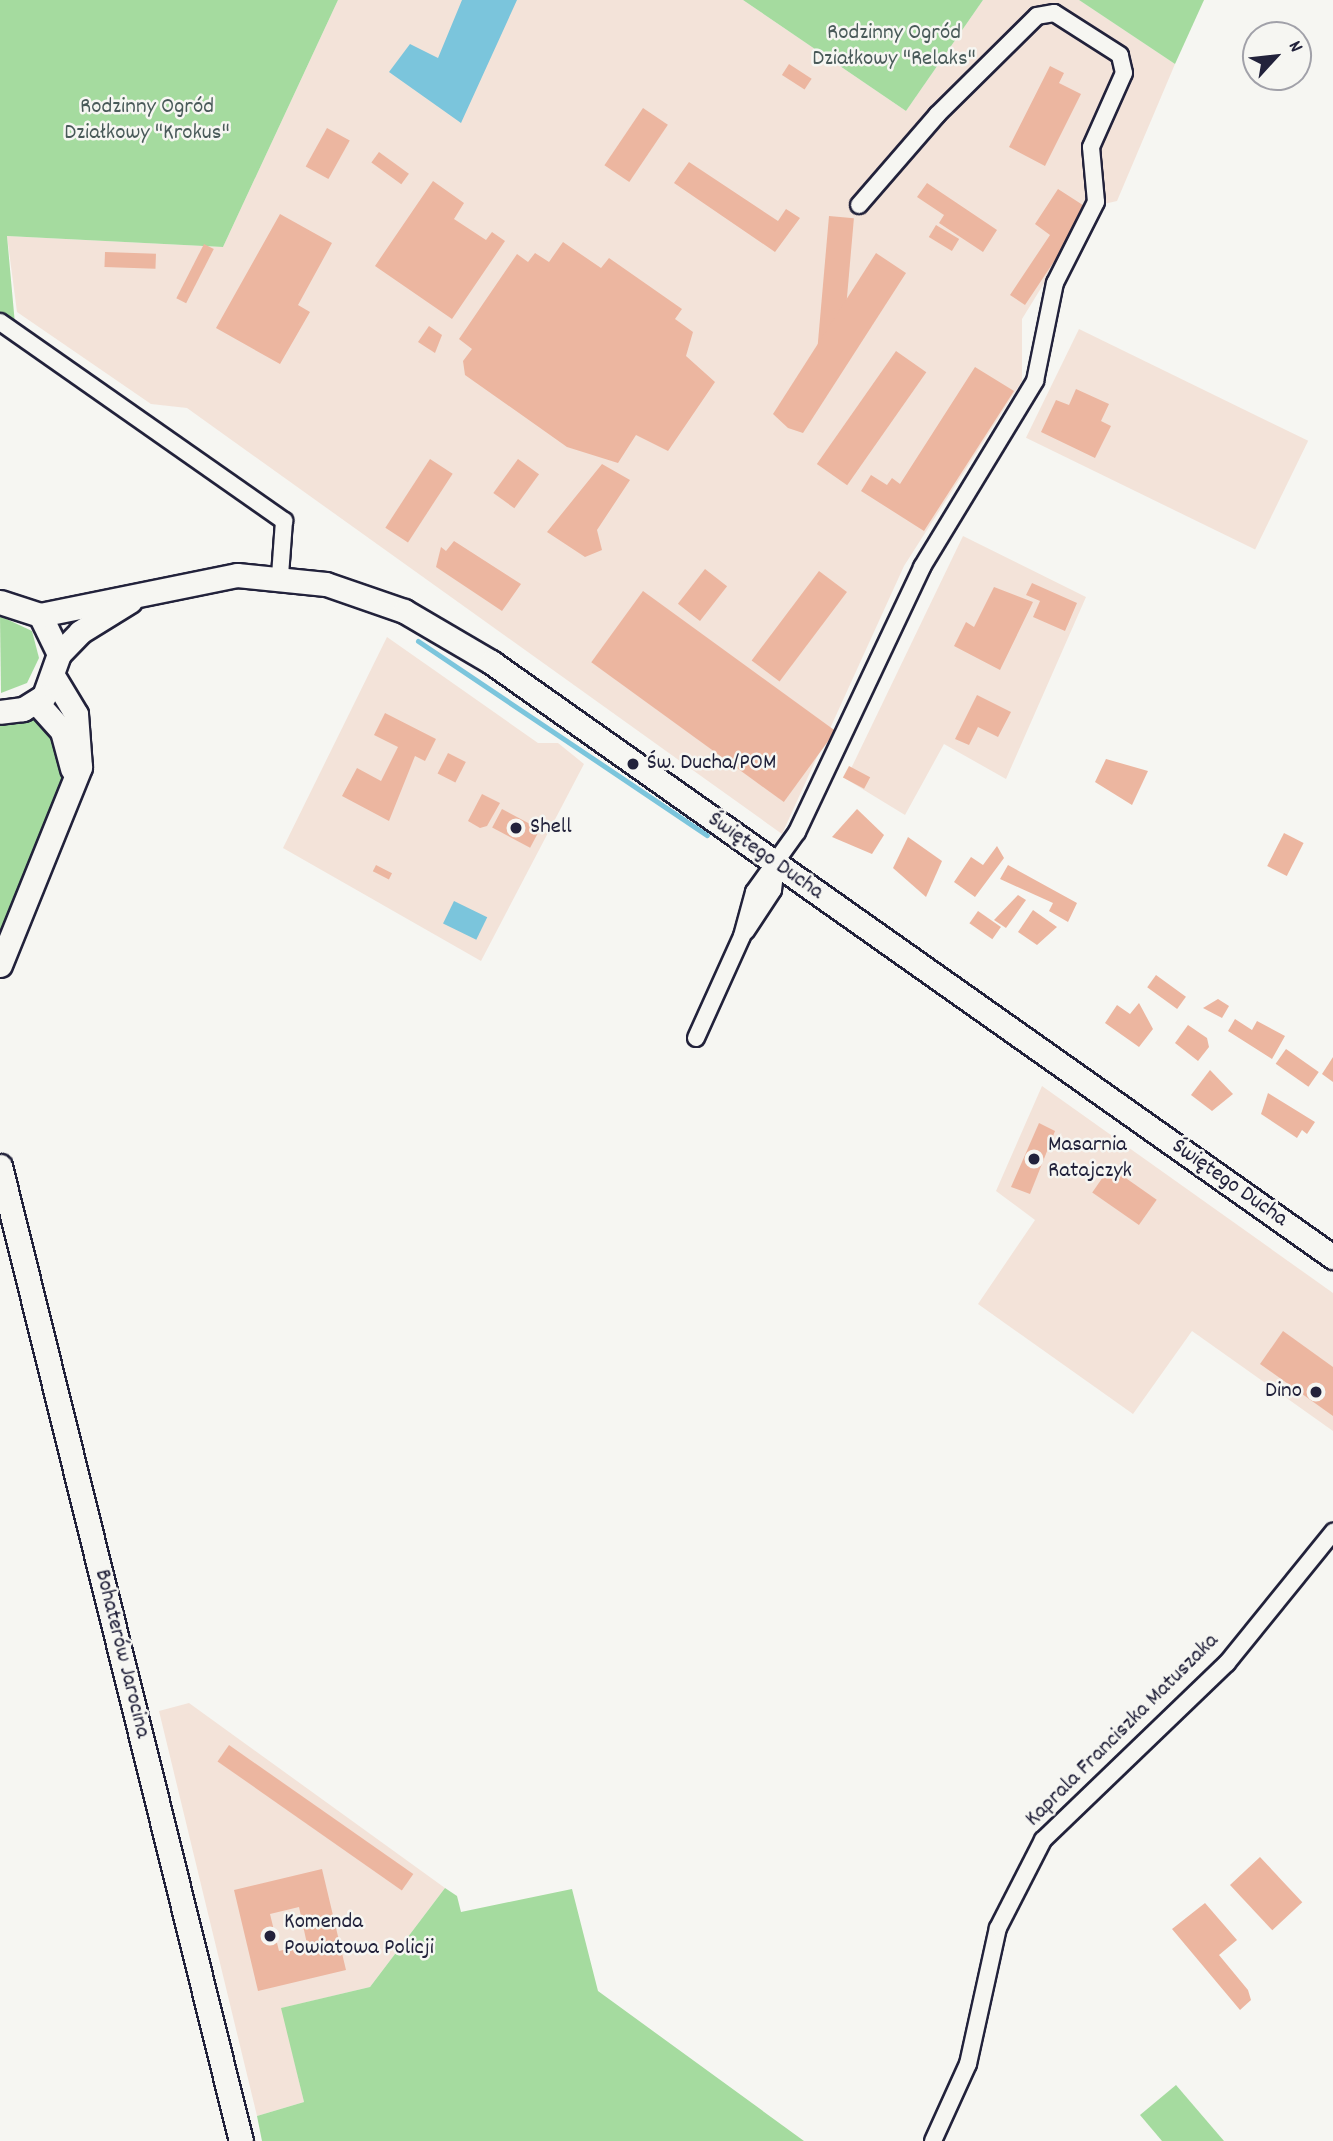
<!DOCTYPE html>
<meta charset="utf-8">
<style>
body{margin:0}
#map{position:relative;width:1333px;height:2141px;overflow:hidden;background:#f6f6f2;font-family:Dekko,sans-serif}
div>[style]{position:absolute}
.built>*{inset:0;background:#f3e3d9;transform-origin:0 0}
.green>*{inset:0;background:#a5db9f}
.water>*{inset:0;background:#7bc5dc;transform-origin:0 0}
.stream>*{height:5px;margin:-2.5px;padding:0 2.5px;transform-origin:2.5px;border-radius:2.5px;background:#7bc5dc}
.building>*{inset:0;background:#ecb6a0;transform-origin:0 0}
.roads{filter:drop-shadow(2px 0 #22223b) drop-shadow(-2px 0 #22223b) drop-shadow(0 2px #22223b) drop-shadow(0 -2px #22223b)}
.street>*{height:16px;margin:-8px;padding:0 8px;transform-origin:8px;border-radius:8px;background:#f6f6f2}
.secondary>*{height:23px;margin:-11.5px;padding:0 11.5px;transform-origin:11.5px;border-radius:11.5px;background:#f6f6f2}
.dots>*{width:19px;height:19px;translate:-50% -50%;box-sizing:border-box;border:4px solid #f6f6f2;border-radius:50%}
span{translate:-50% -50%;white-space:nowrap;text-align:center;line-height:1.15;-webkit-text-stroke:5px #f6f6f2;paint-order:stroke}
.park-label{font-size:23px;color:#495a59}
.poi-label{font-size:23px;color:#22223b}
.left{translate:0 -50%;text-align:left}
.right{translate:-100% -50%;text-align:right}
.street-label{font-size:23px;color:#22223b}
.north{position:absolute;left:1242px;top:21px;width:70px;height:70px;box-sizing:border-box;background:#f6f6f2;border:2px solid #a1a1a9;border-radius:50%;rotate:63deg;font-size:19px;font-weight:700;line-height:28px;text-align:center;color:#22223b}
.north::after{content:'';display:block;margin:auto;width:24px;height:32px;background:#22223b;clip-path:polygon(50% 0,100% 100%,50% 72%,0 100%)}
</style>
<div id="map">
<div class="built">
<div style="clip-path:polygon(338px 0,743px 0,906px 111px,983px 0,1079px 0,1175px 64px,1117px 201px,1091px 207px,1022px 319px,1022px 381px,904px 566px,782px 834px,187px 408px,151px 404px,17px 312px,7px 236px,223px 247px)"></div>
<div style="left:1079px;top:329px;width:255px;height:121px;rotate:26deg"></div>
<div style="clip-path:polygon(963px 536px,1086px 597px,1006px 779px,944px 744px,905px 815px,846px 779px)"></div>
<div style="clip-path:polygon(387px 637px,538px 743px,558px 743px,584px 764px,481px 961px,283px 848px)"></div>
<div style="clip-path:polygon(1042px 1086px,1333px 1293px,1333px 1431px,1192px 1331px,1133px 1414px,978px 1304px,1035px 1220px,996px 1191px)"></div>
<div style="clip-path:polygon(189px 1703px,445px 1888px,370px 1987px,282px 2008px,304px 2102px,257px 2116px,159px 1711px)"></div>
</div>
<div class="green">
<div style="clip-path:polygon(0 0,338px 0,223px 247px,7px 236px,15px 324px,0 312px)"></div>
<div style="clip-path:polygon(743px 0,983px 0,906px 111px)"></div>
<div style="clip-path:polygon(1079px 0,1204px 0,1175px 64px)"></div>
<div style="clip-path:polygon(0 616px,32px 631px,39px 658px,27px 683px,1px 693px)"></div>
<div style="clip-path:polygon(25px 714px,42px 718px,67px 762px,60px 806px,0 933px,0 716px)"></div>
<div style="clip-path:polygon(445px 1888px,457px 1896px,461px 1912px,572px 1889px,598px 1991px,804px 2141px,262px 2141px,257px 2116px,304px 2102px,281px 2008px,370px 1987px)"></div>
<div style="clip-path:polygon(1176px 2085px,1224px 2141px,1162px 2141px,1140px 2115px)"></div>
</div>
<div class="water">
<div style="clip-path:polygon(462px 0,517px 0,461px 123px,389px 72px,410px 44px,438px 58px)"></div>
<div style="left:454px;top:901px;width:37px;height:25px;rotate:26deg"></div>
</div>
<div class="stream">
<div style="left:418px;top:641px;width:348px;rotate:33.9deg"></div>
</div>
<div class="building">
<div style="left:789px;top:64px;width:27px;height:13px;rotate:33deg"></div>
<div style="clip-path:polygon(1050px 66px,1064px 73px,1059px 83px,1081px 94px,1045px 166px,1009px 147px)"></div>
<div style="left:643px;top:108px;width:30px;height:69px;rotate:34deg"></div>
<div style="left:327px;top:128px;width:26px;height:44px;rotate:29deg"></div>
<div style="left:379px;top:152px;width:37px;height:13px;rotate:36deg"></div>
<div style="clip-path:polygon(689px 162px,778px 221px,786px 209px,800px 218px,775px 252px,674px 183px)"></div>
<div style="clip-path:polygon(433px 181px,464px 203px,454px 219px,486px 240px,492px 232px,505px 241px,452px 319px,375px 266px)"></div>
<div style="clip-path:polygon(927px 183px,997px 230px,983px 252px,939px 223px,944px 215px,917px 197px)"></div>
<div style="clip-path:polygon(1058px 189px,1089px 209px,1025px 305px,1010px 295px,1050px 235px,1035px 224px)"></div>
<div style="clip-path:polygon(280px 214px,332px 243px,298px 305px,310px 312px,280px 364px,216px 328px)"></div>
<div style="left:829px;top:216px;width:25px;height:144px;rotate:5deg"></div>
<div style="left:936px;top:225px;width:27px;height:14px;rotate:31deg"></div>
<div style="clip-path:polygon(563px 242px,601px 268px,609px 258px,682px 309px,675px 319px,693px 332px,686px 356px,715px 382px,668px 451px,636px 435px,618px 463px,567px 447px,465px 375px,463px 361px,472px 349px,459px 339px,517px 254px,528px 262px,535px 253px,549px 262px)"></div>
<div style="left:204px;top:244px;width:11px;height:61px;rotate:27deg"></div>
<div style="left:105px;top:252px;width:51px;height:15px;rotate:2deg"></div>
<div style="clip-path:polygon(876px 253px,906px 273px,803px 433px,788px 428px,773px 414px)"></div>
<div style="clip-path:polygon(429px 326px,442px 335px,435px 353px,418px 342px)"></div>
<div style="left:896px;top:351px;width:37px;height:138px;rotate:35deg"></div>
<div style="clip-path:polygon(975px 367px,1014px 391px,924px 531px,861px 491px,871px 475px,887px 485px,892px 478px,900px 484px)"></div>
<div style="clip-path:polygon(1076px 389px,1109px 404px,1101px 421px,1111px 426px,1095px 458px,1041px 432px,1056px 400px,1069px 405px)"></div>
<div style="left:430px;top:459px;width:27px;height:82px;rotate:33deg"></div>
<div style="left:518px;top:459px;width:26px;height:42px;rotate:36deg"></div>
<div style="clip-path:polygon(602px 464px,630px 480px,597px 530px,602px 550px,585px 557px,547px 532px)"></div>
<div style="clip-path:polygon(454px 541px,521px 584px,502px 611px,436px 567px,441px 547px,446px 551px)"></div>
<div style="left:705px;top:569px;width:28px;height:44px;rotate:38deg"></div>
<div style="left:819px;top:571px;width:35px;height:112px;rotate:37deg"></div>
<div style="clip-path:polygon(1032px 583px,1077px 603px,1065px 631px,1033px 617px,1040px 601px,1026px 595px)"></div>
<div style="clip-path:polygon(994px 587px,1033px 602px,1000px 670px,954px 646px,966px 622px,974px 627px)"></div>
<div style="left:643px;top:591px;width:238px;height:88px;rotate:36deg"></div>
<div style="clip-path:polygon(977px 695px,1011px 712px,998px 737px,978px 727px,969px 745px,955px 739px)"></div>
<div style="clip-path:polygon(385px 713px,436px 739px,425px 761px,415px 756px,389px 821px,342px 796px,357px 768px,381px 781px,398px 747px,374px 735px)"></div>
<div style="left:448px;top:753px;width:20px;height:23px;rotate:27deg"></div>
<div style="clip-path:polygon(1106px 759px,1148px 771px,1132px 805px,1095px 782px)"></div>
<div style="left:849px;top:766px;width:24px;height:13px;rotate:28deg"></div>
<div style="clip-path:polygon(482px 794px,500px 803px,487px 826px,480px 828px,468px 821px)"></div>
<div style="left:502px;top:809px;width:43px;height:21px;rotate:28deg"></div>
<div style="clip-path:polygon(857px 809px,884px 835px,872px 854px,832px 837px)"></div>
<div style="left:1284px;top:833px;width:22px;height:37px;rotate:27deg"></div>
<div style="clip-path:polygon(908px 837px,942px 861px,926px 897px,893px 868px)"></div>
<div style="clip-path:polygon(997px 846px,1004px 858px,975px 897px,954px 882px,971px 857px,983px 865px)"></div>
<div style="left:376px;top:865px;width:18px;height:7px;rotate:27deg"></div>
<div style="clip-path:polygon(1008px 865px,1077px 903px,1068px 922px,1049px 911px,1053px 903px,1000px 879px)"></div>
<div style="clip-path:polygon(1018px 895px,1026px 900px,1006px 928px,994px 920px)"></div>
<div style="clip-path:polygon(1033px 910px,1057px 927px,1037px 945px,1018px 932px)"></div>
<div style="left:978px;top:911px;width:28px;height:15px;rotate:35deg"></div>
<div style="left:1156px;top:975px;width:37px;height:15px;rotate:36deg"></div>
<div style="clip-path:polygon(1218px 999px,1229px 1006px,1222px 1018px,1203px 1008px)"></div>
<div style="clip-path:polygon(1139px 1003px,1153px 1029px,1139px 1047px,1105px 1023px,1117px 1005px,1130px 1014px)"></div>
<div style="clip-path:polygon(1235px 1019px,1252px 1030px,1257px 1021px,1285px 1036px,1272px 1059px,1228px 1031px)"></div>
<div style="clip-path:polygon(1188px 1025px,1207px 1038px,1209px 1047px,1198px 1061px,1175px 1043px)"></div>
<div style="left:1286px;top:1049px;width:40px;height:18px;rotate:35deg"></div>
<div style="clip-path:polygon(1333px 1057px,1333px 1082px,1322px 1074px)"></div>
<div style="clip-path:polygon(1210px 1070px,1233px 1094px,1212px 1111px,1191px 1095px)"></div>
<div style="clip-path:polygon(1268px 1093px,1315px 1122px,1307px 1134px,1302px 1130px,1297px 1138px,1261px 1114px)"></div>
<div style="clip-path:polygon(1039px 1123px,1055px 1131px,1030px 1194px,1011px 1187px)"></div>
<div style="left:1110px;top:1167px;width:57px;height:31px;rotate:35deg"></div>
<div style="clip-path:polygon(1283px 1331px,1333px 1367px,1333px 1416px,1260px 1364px)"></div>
<div style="left:229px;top:1745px;width:225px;height:20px;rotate:35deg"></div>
<div style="left:1260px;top:1857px;width:62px;height:41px;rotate:47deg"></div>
<div style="clip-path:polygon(evenodd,322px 1869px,346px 1970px,258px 1991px,234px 1890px,322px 1869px,299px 1907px,307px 1944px,279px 1951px,270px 1914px,299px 1907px)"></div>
<div style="clip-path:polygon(1205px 1903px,1237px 1940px,1219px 1955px,1248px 1990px,1251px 2000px,1240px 2010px,1172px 1929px)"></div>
</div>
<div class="roads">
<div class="street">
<div style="left:0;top:322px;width:347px;rotate:35deg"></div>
<div style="left:284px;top:521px;width:55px;rotate:94.2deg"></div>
<div style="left:746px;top:931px;width:49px;rotate:-56.6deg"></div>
<div style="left:773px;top:890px;width:25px;rotate:-83deg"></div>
<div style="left:696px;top:1038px;width:112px;rotate:-65.7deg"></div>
<div style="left:742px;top:936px;width:46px;rotate:-74.7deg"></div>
<div style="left:754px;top:892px;width:74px;rotate:-54.4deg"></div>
<div style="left:797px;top:832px;width:293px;rotate:-64.7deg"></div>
<div style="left:922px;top:567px;width:218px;rotate:-58.7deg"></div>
<div style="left:1035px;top:381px;width:100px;rotate:-78.5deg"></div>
<div style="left:1055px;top:283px;width:91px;rotate:-63.2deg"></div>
<div style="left:1096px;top:202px;width:55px;rotate:-95.2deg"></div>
<div style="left:1091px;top:147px;width:81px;rotate:-66deg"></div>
<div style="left:1124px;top:73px;width:18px;rotate:-103deg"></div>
<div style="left:1120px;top:55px;width:78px;rotate:-147.5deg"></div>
<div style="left:1054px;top:13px;width:17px;rotate:170deg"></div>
<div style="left:1037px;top:16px;width:141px;rotate:135.3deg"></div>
<div style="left:937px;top:115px;width:119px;rotate:130.9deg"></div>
<div style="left:933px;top:2141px;width:85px;rotate:-65.6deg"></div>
<div style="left:968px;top:2064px;width:139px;rotate:-77.6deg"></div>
<div style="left:998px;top:1928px;width:99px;rotate:-62.9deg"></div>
<div style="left:1043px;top:1840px;width:255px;rotate:-43.9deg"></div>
<div style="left:1227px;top:1663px;width:169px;rotate:-51deg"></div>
</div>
<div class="secondary">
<div style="left:0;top:602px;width:42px;rotate:18deg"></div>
<div style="left:40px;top:615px;width:43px;rotate:64deg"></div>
<div style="left:59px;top:654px;width:45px;rotate:109.7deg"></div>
<div style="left:44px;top:696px;width:25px;rotate:148deg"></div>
<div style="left:23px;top:709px;width:23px;rotate:173deg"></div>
<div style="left:40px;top:615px;width:201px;rotate:-11.5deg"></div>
<div style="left:237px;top:575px;width:89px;rotate:5.8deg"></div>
<div style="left:326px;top:584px;width:83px;rotate:19.1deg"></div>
<div style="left:404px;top:611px;width:101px;rotate:30.4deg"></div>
<div style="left:491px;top:662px;width:1031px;rotate:35.25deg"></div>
<div style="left:59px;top:654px;width:30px;rotate:-46deg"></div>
<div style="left:80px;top:632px;width:59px;rotate:-31.8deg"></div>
<div style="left:36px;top:702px;width:39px;rotate:48deg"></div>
<div style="left:62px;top:731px;width:39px;rotate:75deg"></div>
<div style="left:0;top:965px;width:214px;rotate:-68deg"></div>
<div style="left:80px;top:767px;width:53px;rotate:-94.3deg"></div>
<div style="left:76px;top:714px;width:41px;rotate:-121deg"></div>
<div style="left:0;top:1166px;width:1004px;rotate:76.12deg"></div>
</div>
</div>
<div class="dots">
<div style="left:633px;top:764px;background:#22223b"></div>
<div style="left:516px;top:828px;background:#22223b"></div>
<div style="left:1034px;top:1159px;background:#22223b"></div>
<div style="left:1316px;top:1392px;background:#22223b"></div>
<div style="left:270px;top:1936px;background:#22223b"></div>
</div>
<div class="park-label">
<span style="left:894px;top:47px">Rodzinny Ogród<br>Działkowy "Relaks"</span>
<span style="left:147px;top:121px">Rodzinny Ogród<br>Działkowy "Krokus"</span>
</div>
<div class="poi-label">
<span class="left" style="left:647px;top:764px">Św. Ducha/POM</span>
<span class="left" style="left:530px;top:828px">Shell</span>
<span class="left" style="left:1048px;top:1159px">Masarnia<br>Ratajczyk</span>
<span class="right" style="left:1302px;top:1392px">Dino</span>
<span class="left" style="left:284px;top:1936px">Komenda<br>Powiatowa Policji</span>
</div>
<div class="street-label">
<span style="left:765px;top:857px;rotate:35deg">Świętego Ducha</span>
<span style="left:1229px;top:1184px;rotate:35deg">Świętego Ducha</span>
<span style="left:121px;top:1654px;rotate:76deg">Bohaterów Jarocina</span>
<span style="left:1123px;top:1731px;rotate:-45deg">Kaprala Franciszka Matuszaka</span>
</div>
<div class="north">N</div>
</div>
